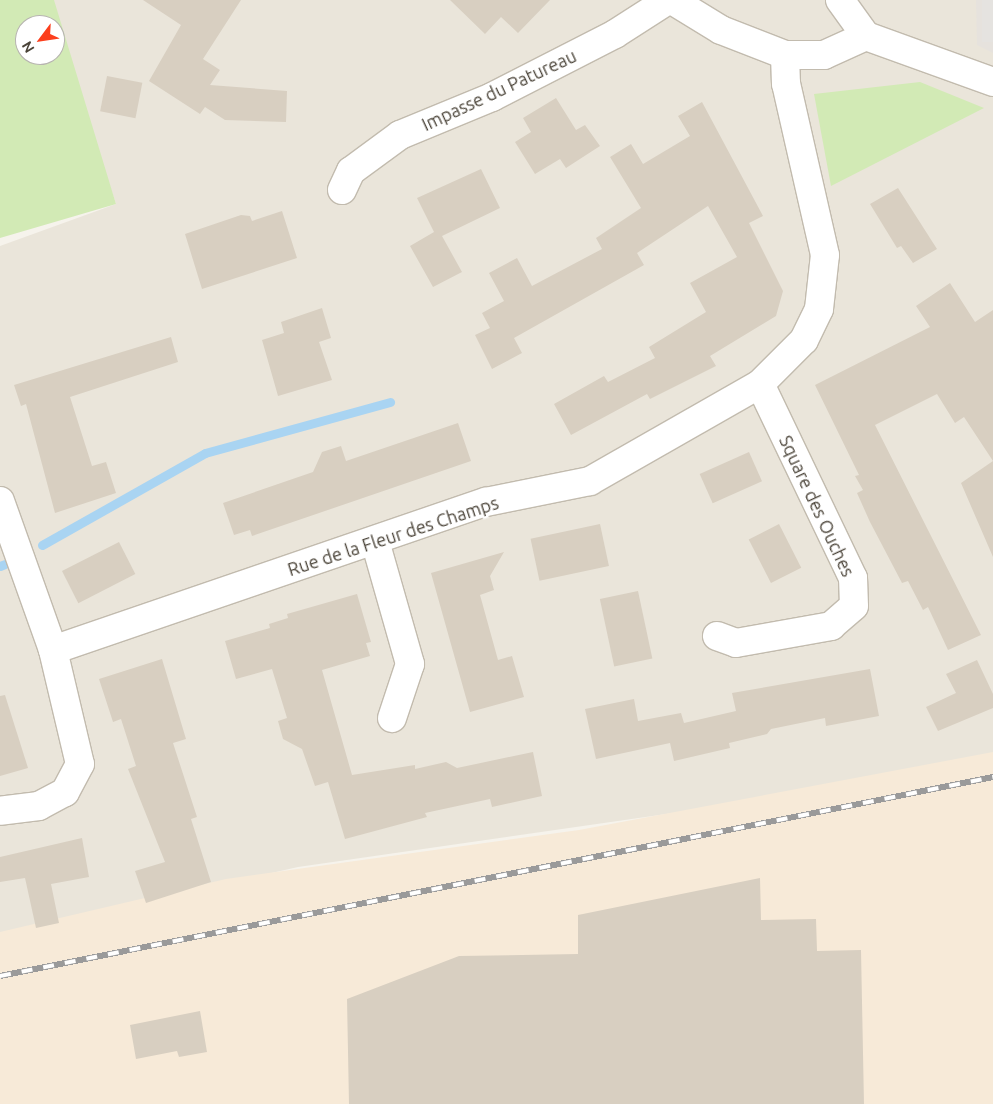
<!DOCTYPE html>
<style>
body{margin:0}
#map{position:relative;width:993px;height:1104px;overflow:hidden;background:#f6f3ec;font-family:Ubuntu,sans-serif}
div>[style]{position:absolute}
.residential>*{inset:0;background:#eae5da}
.commercial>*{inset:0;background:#f7ead8}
.industrial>*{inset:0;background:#e6e2dd}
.green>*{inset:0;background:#d2eab5}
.parking>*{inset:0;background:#e5e3e0;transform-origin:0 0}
.stream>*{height:9px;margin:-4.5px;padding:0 4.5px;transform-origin:4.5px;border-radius:4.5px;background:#a9d4f2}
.building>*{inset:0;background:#d8cfc1;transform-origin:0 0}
.roads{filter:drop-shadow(1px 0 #c2bbae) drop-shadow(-1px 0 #c2bbae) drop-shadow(0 1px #c2bbae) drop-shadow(0 -1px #c2bbae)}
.street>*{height:28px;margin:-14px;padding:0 14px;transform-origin:14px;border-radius:14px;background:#fff}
.rail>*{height:5.5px;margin-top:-2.75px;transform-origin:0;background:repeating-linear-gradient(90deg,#fff 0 11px,#9a9a9a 0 22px);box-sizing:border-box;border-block:1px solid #9a9a9a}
span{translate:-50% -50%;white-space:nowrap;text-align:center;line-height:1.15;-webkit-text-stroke:4.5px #fff;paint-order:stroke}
.street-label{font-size:18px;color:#4b4439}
.north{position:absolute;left:15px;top:15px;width:50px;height:50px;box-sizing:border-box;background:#fff;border:1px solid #b7b4b0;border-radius:50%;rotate:239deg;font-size:14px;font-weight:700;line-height:20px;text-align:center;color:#4b4439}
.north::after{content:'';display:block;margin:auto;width:18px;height:22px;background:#fc3f1d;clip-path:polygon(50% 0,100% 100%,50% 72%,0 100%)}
</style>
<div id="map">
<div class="residential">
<div style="clip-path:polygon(48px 0,993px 0,993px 767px,298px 867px,0 935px,0 246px,116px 204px)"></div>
</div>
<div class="commercial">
<div style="clip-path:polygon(993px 752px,993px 1104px,0 1104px,0 932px,226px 879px,579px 830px)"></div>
</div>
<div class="industrial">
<div style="clip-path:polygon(976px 0,993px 0,993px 53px,977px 45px)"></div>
</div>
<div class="green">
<div style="clip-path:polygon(evenodd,0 0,54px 0,116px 204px,0 238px,0 0,25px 25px,55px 25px,55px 55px,25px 55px,25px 25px)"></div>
<div style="clip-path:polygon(920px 82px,984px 108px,831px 186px,814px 94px)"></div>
</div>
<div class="parking">
<div style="left:982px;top:0;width:11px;height:42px"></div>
</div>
<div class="stream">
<div style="left:42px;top:545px;width:187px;rotate:-29.4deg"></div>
<div style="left:205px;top:453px;width:192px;rotate:-15.4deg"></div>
<div style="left:0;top:566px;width:5px;rotate:-22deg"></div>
</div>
<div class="building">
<div style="clip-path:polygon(143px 0,241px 0,203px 59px,220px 70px,210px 85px,287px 91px,286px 122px,225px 120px,205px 107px,200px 114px,149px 81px,181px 25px)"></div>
<div style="clip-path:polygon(450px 0,550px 0,518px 33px,501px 17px,485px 34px)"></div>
<div style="left:107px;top:76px;width:36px;height:36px;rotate:11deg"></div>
<div style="clip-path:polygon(556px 98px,576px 130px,585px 125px,600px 146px,566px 168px,560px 159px,535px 174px,515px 142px,531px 132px,523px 118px)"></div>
<div style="clip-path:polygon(702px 102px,763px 216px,749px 223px,783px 291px,776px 316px,710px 356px,716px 366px,650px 399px,647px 394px,571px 435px,554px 404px,604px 376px,608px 382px,655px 358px,649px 347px,706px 312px,690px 283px,737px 257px,708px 206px,637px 253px,644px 265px,514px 338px,522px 353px,492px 369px,475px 335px,490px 328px,482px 313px,504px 301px,489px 273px,517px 258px,532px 286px,602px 249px,596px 238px,641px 208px,610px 157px,631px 144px,643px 164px,690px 136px,678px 116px)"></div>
<div style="clip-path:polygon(481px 169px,500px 208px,442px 236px,462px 272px,433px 287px,410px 246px,434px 232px,417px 198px)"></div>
<div style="clip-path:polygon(898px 188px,937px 249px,913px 263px,901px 246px,897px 248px,870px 204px)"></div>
<div style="clip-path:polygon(282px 211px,297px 258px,202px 289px,185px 234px,241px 215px,250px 216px,252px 221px)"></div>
<div style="clip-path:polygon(950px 283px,975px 322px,993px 310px,993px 557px,961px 483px,993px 461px,964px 417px,955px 423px,937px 394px,875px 425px,981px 635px,948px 650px,928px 607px,923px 610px,908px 581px,902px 583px,870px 522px,857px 493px,863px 490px,855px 476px,859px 475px,815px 385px,930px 327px,916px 306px)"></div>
<div style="clip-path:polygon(322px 308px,331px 338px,319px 342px,332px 380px,278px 396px,262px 340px,284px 333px,281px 322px)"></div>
<div style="clip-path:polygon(171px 337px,178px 362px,70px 397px,92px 466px,106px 462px,116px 493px,55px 513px,26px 404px,21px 406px,14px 385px)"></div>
<div style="clip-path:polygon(458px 423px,471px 461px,252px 536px,250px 530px,234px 535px,223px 503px,313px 472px,322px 452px,341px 446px,346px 461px)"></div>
<div style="left:749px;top:452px;width:32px;height:54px;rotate:66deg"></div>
<div style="left:600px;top:524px;width:43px;height:71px;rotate:78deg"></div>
<div style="left:779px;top:524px;width:49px;height:34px;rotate:63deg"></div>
<div style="left:119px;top:542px;width:36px;height:64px;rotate:63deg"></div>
<div style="clip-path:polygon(504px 552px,490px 576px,494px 590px,480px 595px,498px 660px,512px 656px,524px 697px,470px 712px,431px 573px)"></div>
<div style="left:638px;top:591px;width:69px;height:39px;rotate:78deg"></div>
<div style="clip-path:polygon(357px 594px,371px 642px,366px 643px,370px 656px,322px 670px,352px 775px,415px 765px,415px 769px,446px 762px,457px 768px,533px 752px,542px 796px,492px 807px,490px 799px,425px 813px,427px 817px,345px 839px,328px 782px,315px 786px,302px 749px,283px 739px,278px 721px,287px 718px,272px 669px,236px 679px,225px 641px,270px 628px,269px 624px,288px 618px,287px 614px)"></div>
<div style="clip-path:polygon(162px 659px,186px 739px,173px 743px,197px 817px,191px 819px,211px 882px,146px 903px,135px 871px,165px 862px,128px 769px,136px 766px,121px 719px,113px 722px,99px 679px)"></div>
<div style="clip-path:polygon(977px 660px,993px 694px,993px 708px,938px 731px,926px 707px,956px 693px,946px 674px)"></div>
<div style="clip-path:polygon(870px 669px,879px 716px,826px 726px,825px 718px,771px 729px,767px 734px,729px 743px,730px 748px,674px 761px,670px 743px,596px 759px,585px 709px,634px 699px,638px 721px,681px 713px,684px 723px,736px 711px,732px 693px)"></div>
<div style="clip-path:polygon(5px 695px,28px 768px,0 776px,0 696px)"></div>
<div style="clip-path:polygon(82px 838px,89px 877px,51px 884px,59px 923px,36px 928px,25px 878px,0 882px,0 857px)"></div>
<div style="clip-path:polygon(760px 878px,761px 920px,816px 919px,817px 951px,861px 950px,864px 1104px,349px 1104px,347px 999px,459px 956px,578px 954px,578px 915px)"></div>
<div style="clip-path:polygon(200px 1011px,207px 1052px,179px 1057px,177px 1051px,136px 1059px,130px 1025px)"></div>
</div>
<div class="roads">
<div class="street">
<div style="left:672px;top:0;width:57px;rotate:31.5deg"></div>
<div style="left:721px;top:30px;width:69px;rotate:21.3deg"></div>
<div style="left:785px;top:55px;width:39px"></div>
<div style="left:824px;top:55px;width:46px;rotate:-24.3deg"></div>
<div style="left:840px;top:0;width:44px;rotate:54.2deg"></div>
<div style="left:866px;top:36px;width:135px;rotate:19.9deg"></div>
<div style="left:342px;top:190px;width:21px;rotate:-65deg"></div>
<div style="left:351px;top:171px;width:61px;rotate:-36.3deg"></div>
<div style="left:400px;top:135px;width:100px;rotate:-22.4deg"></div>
<div style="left:492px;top:97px;width:138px;rotate:-27.1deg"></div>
<div style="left:615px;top:34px;width:63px;rotate:-32.7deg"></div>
<div style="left:0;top:501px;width:158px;rotate:70.4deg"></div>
<div style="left:53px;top:650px;width:117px;rotate:76.7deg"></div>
<div style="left:80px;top:764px;width:32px;rotate:118deg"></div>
<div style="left:65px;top:792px;width:30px;rotate:152deg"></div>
<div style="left:39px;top:806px;width:39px;rotate:173deg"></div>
<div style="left:375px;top:541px;width:128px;rotate:74.1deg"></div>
<div style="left:410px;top:664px;width:57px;rotate:108.4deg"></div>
<div style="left:717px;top:636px;width:20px;rotate:20deg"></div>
<div style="left:736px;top:643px;width:97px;rotate:-10.1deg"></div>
<div style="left:831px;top:626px;width:30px;rotate:-41deg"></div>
<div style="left:854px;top:606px;width:28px;rotate:-92deg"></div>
<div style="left:853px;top:578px;width:215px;rotate:-115.6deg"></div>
<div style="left:53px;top:650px;width:458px;rotate:-18.9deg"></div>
<div style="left:486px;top:502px;width:106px;rotate:-11.4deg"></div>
<div style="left:590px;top:481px;width:196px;rotate:-29.7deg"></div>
<div style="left:760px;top:384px;width:62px;rotate:-45deg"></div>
<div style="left:804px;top:340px;width:34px;rotate:-64deg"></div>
<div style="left:819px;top:309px;width:54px;rotate:-83.7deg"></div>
<div style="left:825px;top:255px;width:175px;rotate:-102.8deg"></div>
<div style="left:786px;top:84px;width:29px;rotate:-92deg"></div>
</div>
</div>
<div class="rail">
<div style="left:0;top:976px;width:1013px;rotate:-11.33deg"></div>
</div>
<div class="street-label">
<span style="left:499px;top:90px;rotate:-25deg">Impasse du Patureau</span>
<span style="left:817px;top:506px;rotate:65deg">Square des Ouches</span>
<span style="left:393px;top:536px;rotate:-18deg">Rue de la Fleur des Champs</span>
</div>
<div class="north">N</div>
</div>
